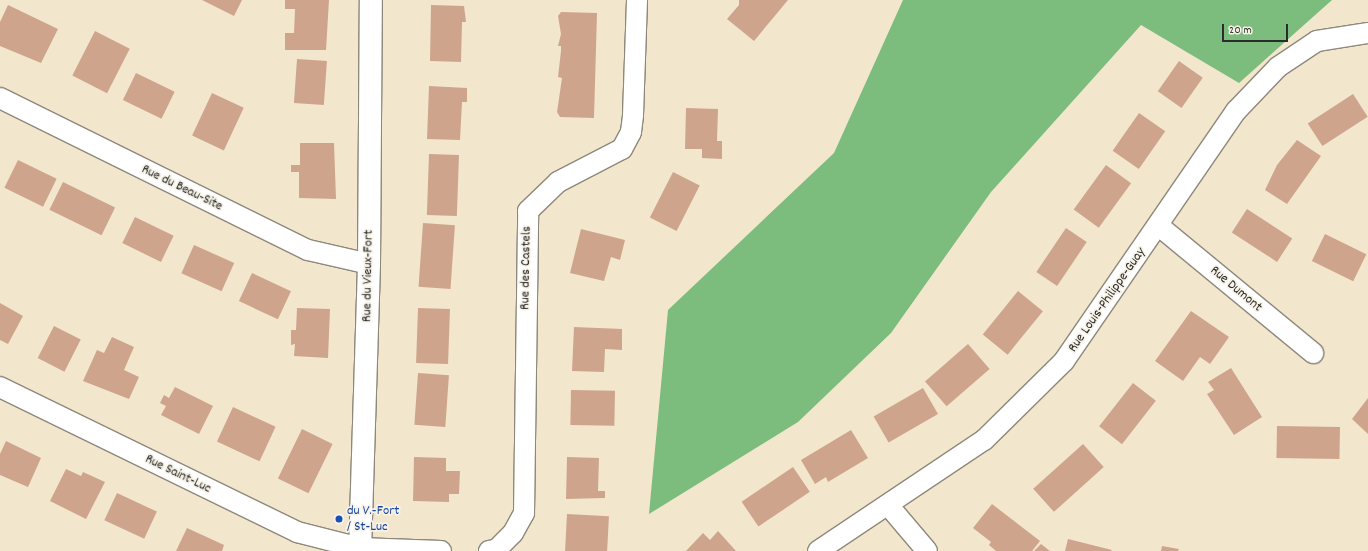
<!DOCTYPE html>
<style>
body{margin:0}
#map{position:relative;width:1368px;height:551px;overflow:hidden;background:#f2e6cd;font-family:Dekko,sans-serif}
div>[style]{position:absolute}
.forest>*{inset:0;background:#7cbc7c}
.building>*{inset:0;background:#cfa48d;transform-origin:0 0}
.roads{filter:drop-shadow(1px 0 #8e887c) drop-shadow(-1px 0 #8e887c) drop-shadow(0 1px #8e887c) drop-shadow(0 -1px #8e887c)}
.street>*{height:20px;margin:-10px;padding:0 10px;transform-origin:10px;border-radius:10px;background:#fff}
.secondary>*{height:22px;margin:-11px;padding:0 11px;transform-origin:11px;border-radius:11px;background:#fff}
.dots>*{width:11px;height:11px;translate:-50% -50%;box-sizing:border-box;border:2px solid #f7f3e8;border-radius:50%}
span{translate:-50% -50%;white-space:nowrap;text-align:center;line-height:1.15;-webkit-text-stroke:3.5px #f7f3e8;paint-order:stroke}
.street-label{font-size:14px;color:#2b2b2b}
.transit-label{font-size:14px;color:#164399}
.left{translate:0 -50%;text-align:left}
.scale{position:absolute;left:1222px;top:24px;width:66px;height:18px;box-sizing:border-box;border:2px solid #2b2b2b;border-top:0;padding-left:5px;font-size:12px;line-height:14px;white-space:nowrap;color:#2b2b2b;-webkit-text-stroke:3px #f7f3e8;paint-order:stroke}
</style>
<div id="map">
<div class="forest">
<div style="clip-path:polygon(903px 0,1332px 0,1239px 83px,1141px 25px,991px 192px,891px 333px,798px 422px,649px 514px,668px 310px,834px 153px)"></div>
</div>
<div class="building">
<div style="clip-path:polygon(202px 0,242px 0,234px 16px)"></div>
<div style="clip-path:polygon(285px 0,329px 0,326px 50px,285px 50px,285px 33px,294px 33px,295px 9px,285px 9px)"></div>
<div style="clip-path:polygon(739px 0,788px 0,754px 41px,727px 19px,739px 5px)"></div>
<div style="clip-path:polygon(8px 5px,58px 29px,41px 63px,0 46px,0 22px)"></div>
<div style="clip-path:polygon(431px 5px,464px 6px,466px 22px,462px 22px,461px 62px,430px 61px)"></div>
<div style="clip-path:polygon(561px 12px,597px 13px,594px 118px,560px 117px,557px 112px,562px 78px,558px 77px,561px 51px,561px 46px,558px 46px,561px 34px,558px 16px)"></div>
<div style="left:95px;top:31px;width:39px;height:50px;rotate:27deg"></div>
<div style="left:297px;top:59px;width:30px;height:44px;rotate:4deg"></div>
<div style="left:1179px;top:61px;width:29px;height:37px;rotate:35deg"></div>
<div style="left:136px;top:73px;width:43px;height:30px;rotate:26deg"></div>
<div style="clip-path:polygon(429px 86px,467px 88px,467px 102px,462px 102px,460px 140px,427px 139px)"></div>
<div style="left:212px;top:93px;width:35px;height:47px;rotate:25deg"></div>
<div style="left:1353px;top:94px;width:27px;height:54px;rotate:57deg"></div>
<div style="clip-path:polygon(686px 108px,718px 109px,717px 141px,722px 141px,722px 159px,702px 158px,702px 149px,685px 149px)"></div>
<div style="left:1139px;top:113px;width:32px;height:46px;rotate:35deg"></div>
<div style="clip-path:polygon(1297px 140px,1321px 156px,1287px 204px,1265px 190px,1277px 165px)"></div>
<div style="clip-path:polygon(300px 143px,334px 143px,336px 199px,299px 198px,299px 172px,291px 172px,291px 165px,300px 165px)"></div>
<div style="left:429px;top:154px;width:30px;height:61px;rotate:2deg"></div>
<div style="left:18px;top:160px;width:43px;height:31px;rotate:26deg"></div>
<div style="left:1106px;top:165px;width:31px;height:55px;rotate:36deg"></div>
<div style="left:673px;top:172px;width:30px;height:51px;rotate:27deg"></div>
<div style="left:63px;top:182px;width:58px;height:31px;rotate:26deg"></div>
<div style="left:1247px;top:209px;width:54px;height:28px;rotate:33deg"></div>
<div style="left:135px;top:217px;width:43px;height:29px;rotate:26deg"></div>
<div style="left:423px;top:223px;width:32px;height:64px;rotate:4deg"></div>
<div style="left:1066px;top:228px;width:25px;height:53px;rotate:34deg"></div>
<div style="clip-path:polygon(581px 229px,625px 240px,620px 260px,611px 257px,604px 281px,570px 273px)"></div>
<div style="left:1325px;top:234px;width:46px;height:30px;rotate:26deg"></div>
<div style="left:194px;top:245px;width:44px;height:31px;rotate:24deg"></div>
<div style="left:252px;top:273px;width:43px;height:31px;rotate:25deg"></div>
<div style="left:1018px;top:291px;width:32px;height:56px;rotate:39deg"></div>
<div style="clip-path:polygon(0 303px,23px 316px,8px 344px,0 340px)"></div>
<div style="clip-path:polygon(297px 308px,330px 309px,328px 358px,294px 356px,295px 344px,291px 345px,291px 330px,296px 330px)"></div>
<div style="left:418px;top:308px;width:32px;height:55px;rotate:2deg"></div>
<div style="clip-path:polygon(1191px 311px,1229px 337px,1210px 364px,1200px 357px,1183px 381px,1155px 361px)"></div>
<div style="left:54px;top:326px;width:30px;height:36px;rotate:27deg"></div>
<div style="clip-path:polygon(574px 327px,622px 329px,622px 350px,605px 349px,604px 372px,572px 371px)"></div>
<div style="clip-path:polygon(112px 337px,134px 347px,124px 370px,139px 377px,129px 399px,83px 381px,97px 350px,104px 353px)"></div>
<div style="left:968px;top:344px;width:33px;height:57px;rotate:49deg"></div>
<div style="clip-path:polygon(1231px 368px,1262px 417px,1234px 435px,1207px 394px,1214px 390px,1208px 382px)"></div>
<div style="left:418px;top:373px;width:31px;height:52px;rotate:4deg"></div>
<div style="left:1133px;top:383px;width:29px;height:55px;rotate:38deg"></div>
<div style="clip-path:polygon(175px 387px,213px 406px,199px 434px,161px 415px,166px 406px,160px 403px,164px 395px,169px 398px)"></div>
<div style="left:923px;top:388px;width:30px;height:57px;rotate:60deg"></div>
<div style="left:571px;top:390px;width:44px;height:35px;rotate:1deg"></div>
<div style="clip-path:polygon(1368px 398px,1368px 434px,1352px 419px)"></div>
<div style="left:233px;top:407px;width:47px;height:38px;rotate:25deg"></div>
<div style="left:1277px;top:426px;width:63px;height:32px;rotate:1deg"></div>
<div style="left:302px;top:429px;width:34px;height:55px;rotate:26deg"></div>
<div style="clip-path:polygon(851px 430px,868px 458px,828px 482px,826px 477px,815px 484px,801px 460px)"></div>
<div style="clip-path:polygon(6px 441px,41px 458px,28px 487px,0 475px,0 454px)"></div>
<div style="left:1083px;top:444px;width:31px;height:67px;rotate:48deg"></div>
<div style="clip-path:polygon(414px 457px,446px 458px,446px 471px,460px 471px,459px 494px,449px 494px,449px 502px,413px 501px)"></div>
<div style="clip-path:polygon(567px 457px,599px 458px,598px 491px,605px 491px,605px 498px,566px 499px)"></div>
<div style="left:793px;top:467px;width:30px;height:62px;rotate:56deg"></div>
<div style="clip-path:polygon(66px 469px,81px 476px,83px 472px,105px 482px,86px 519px,50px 501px)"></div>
<div style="left:117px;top:493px;width:44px;height:30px;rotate:25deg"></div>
<div style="clip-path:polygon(992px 504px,1040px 541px,1032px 551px,996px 551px,989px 545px,991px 542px,973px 528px)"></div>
<div style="left:567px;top:514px;width:42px;height:37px;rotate:3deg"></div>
<div style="clip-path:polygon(187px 528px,224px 545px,222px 551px,176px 551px)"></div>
<div style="clip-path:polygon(718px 531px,736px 551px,686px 551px,703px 533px,710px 540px)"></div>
<div style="clip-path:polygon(1068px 539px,1112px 550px,1111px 551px,1065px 551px)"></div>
<div style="clip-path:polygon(1041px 544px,1050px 551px,1034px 551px)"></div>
<div style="clip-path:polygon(1162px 546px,1179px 549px,1178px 551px,1161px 551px)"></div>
</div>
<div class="roads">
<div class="street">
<div style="left:0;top:98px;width:343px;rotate:26.3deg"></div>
<div style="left:308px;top:250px;width:63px;rotate:12.9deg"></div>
<div style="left:1159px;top:226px;width:200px;rotate:39.5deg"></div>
<div style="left:0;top:387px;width:331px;rotate:26deg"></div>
<div style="left:297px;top:532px;width:65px;rotate:14.3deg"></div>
<div style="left:360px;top:548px;width:81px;rotate:2.1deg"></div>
<div style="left:888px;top:505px;width:60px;rotate:49.7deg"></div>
<div style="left:489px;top:551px;width:7px;rotate:-8deg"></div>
<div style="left:496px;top:550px;width:24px;rotate:-45deg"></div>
<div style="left:513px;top:533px;width:23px;rotate:-61deg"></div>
<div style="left:524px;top:513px;width:302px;rotate:-89.2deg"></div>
<div style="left:528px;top:211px;width:42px;rotate:-44deg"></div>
<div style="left:558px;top:182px;width:72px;rotate:-27.3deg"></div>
<div style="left:622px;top:149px;width:19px;rotate:-62deg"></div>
<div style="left:631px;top:132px;width:17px;rotate:-83deg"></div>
<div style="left:633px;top:115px;width:115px;rotate:-88deg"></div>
<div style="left:818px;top:551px;width:200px;rotate:-33.8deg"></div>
<div style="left:984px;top:440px;width:112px;rotate:-44.6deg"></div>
<div style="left:1064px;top:361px;width:303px;rotate:-55.5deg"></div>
<div style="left:1236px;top:111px;width:61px;rotate:-46.3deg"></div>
<div style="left:1278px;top:67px;width:47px;rotate:-33.7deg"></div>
<div style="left:1317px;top:41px;width:52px;rotate:-8.9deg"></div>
</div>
<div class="secondary">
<div style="left:360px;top:551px;width:287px;rotate:-88.2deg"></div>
<div style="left:369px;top:264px;width:264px;rotate:-89.6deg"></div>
</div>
</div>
<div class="dots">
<div style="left:339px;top:519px;background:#1a4fb4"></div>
</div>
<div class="street-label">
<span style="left:182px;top:188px;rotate:26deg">Rue du Beau-Site</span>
<span style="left:526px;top:268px;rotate:-89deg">Rue des Castels</span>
<span style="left:368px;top:276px;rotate:-89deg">Rue du Vieux-Fort</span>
<span style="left:1236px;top:289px;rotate:40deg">Rue Dumont</span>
<span style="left:1107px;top:300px;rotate:-55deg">Rue Louis-Philippe-Guay</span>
<span style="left:178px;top:474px;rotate:26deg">Rue Saint-Luc</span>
</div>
<div class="transit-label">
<span class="left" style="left:347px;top:519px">du V.-Fort<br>/ St-Luc</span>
</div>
<div class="scale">20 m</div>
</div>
